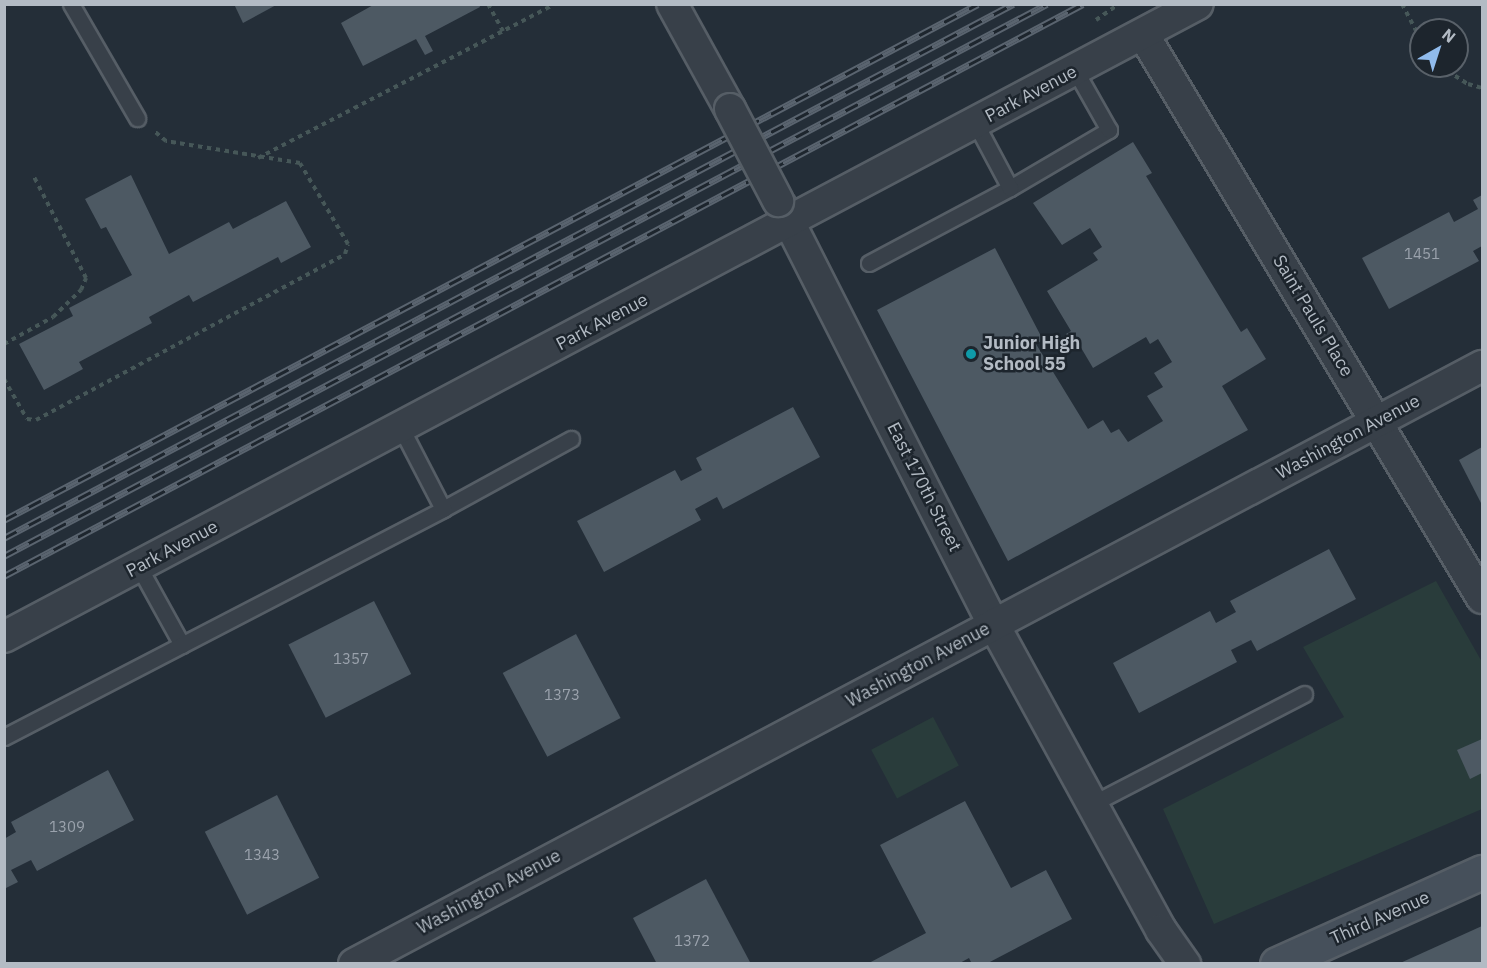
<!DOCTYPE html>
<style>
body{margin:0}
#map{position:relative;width:1487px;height:968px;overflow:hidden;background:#242e38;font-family:"IBM Plex Sans",sans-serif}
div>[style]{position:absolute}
.green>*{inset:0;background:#293c3b;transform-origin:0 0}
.building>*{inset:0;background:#4d5963;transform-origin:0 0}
.path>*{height:4px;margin-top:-2px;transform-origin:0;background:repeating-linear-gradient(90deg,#465758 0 4.5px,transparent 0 9px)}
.roads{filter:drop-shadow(2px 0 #565e66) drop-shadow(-2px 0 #565e66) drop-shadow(0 2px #565e66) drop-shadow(0 -2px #565e66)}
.service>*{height:15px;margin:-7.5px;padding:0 7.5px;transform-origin:7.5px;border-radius:7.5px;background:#384049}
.minor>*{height:30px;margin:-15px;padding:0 15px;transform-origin:15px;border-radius:15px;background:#384049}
.secondary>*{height:33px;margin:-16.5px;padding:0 16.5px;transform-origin:16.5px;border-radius:16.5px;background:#46505b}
.rail>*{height:7px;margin-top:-3.5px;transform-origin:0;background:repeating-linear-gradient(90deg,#1d252d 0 14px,#5a646f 0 28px);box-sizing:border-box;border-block:2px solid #5a646f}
.bridges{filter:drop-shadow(2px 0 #565e66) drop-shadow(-2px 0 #565e66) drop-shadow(0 2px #565e66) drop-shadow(0 -2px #565e66)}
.minor-bridge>*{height:30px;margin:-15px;padding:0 15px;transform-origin:15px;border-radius:15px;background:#384049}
.dots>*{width:16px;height:16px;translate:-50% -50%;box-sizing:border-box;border:3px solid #1d252d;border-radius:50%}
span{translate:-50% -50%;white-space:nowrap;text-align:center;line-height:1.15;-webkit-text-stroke:5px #1d252d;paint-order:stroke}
.number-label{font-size:15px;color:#9aa2ac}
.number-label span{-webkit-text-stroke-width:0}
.street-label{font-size:18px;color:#b3bbc4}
.poi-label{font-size:18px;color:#b3bbc4;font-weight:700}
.left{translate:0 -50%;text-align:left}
.frame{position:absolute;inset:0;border:6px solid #b3bbc4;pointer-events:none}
.north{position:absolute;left:1409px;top:18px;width:60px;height:60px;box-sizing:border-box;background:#1d252d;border:2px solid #596169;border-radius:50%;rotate:39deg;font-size:16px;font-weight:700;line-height:24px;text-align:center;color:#b3bbc4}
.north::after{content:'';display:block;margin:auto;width:21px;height:27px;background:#90bbec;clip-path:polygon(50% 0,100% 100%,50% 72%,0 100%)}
</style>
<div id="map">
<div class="green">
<div style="clip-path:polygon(1436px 581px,1482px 662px,1482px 809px,1214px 924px,1163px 809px,1344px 717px,1303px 647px)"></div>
<div style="left:933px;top:717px;width:55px;height:70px;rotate:62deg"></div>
</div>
<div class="building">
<div style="clip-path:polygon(234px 4px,278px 4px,243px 23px)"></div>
<div style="clip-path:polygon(375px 4px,479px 4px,480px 7px,425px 36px,433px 51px,425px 55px,416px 39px,363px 66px,341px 23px)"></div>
<div style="clip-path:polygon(1133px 142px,1152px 173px,1146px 176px,1235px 322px,1241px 332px,1247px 328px,1266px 359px,1222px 386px,1248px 430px,1008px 561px,877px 310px,995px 248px,1043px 340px,1036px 344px,1088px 429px,1103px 420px,1111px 433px,1119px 429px,1128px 442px,1163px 421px,1147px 396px,1163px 387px,1154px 373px,1172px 362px,1158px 339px,1150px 344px,1146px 337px,1093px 368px,1080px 346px,1075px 348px,1066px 334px,1071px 331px,1047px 291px,1098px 260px,1093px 253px,1102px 247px,1090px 228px,1062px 245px,1033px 203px)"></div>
<div style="clip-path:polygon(131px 175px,169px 254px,229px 222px,233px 229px,286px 201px,311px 247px,281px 263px,278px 257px,193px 302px,189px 295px,149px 317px,152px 323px,79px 362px,83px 369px,44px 390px,19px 344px,73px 316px,69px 308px,132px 275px,106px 227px,101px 229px,85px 199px)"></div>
<div style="clip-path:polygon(1482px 195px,1482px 246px,1473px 251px,1479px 261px,1389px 309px,1362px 258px,1449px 212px,1454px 222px,1478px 209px,1473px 200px)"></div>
<div style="clip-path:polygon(793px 407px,820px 457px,723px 509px,717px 497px,695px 509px,701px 520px,604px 572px,577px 521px,675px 470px,681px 481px,702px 470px,696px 458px)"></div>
<div style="clip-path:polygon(1482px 447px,1482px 505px,1459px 460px)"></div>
<div style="clip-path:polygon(1329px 549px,1356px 599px,1257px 651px,1251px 640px,1231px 650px,1237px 662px,1139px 713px,1113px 663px,1210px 611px,1216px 623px,1236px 612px,1230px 601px)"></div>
<div style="left:374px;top:601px;width:82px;height:96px;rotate:63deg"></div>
<div style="left:576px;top:634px;width:95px;height:83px;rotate:62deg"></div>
<div style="clip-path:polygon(1482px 739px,1482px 773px,1470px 779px,1457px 750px)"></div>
<div style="clip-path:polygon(108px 770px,134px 820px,37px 871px,31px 860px,11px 870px,18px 882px,4px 889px,4px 839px,16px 832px,11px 822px)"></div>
<div style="left:277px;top:795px;width:93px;height:81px;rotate:63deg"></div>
<div style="clip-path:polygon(965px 801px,1011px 888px,1046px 870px,1072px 919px,986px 964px,972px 964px,969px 958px,958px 964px,867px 964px,926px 933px,880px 845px)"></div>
<div style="clip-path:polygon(706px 879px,751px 964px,657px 964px,633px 918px)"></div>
<div style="clip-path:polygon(1482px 926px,1482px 964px,1398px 964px)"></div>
</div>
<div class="path">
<div style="left:488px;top:4px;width:31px;rotate:61deg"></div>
<div style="left:1402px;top:4px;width:41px;rotate:62.2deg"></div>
<div style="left:1096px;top:20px;width:28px;rotate:-35deg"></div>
<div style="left:1440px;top:66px;width:33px;rotate:33deg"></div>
<div style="left:1468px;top:84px;width:15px;rotate:16deg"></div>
<div style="left:258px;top:158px;width:335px;rotate:-27.4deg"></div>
<div style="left:4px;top:344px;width:56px;rotate:-28.9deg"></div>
<div style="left:53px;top:317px;width:39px;rotate:-44deg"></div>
<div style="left:81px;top:290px;width:13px;rotate:-67deg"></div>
<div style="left:86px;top:278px;width:114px;rotate:-117.2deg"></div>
<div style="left:4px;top:379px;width:46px;rotate:60.1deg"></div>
<div style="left:27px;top:419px;width:9px;rotate:6deg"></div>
<div style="left:36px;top:420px;width:351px;rotate:-28.2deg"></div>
<div style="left:345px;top:254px;width:10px;rotate:-73deg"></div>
<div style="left:348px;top:244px;width:94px;rotate:-120.7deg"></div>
<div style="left:300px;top:163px;width:136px;rotate:-170.7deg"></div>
<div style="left:166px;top:141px;width:16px;rotate:-140deg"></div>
</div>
<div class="roads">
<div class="service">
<div style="left:71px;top:4px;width:132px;rotate:59.9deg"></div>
<div style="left:1010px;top:188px;width:115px;rotate:-30.4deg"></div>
<div style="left:1109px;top:130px;width:69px;rotate:-119.5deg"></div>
<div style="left:869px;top:263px;width:160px;rotate:-28deg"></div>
<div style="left:1010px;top:188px;width:72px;rotate:-118deg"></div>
<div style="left:443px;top:509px;width:146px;rotate:-28.7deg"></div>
<div style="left:139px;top:567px;width:89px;rotate:61.1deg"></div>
<div style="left:4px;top:737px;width:495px;rotate:-27.4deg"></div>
<div style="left:443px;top:509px;width:91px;rotate:-117.4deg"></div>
<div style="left:1092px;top:804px;width:239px;rotate:-27.4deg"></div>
</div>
<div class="minor">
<div style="left:672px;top:4px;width:120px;rotate:61.1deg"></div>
<div style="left:1143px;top:34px;width:658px;rotate:58.99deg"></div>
<div style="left:781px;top:206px;width:470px;rotate:63.1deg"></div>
<div style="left:994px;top:625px;width:348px;rotate:61.3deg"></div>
<div style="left:1161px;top:930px;width:42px;rotate:54.8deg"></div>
<div style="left:4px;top:637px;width:1351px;rotate:-27.93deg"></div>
<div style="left:354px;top:964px;width:1277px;rotate:-27.93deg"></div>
</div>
<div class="secondary">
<div style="left:1277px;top:964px;width:225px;rotate:-24.2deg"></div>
</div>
</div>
<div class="rail">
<div style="left:4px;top:520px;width:1102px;rotate:-27.91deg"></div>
<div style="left:4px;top:538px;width:1142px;rotate:-27.89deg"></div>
<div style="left:4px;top:556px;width:1180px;rotate:-27.89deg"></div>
<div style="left:4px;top:576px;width:1221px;rotate:-27.93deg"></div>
</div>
<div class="bridges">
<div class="minor-bridge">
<div style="left:730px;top:109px;width:104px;rotate:62.4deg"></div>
</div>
</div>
<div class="dots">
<div style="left:971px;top:354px;background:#0f9aa8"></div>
</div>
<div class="number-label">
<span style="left:1422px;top:254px">1451</span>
<span style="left:351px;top:659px">1357</span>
<span style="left:562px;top:695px">1373</span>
<span style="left:67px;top:827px">1309</span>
<span style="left:262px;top:855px">1343</span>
<span style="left:692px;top:941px">1372</span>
</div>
<div class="street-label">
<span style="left:1031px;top:94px;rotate:-28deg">Park Avenue</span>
<span style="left:1313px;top:316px;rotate:59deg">Saint Pauls Place</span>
<span style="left:602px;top:322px;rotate:-28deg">Park Avenue</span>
<span style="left:1348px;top:437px;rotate:-28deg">Washington Avenue</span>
<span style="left:924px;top:487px;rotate:63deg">East 170th Street</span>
<span style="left:172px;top:549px;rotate:-28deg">Park Avenue</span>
<span style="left:918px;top:665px;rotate:-28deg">Washington Avenue</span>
<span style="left:489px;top:892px;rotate:-28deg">Washington Avenue</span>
<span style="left:1380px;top:918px;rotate:-24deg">Third Avenue</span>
</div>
<div class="poi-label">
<span class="left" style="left:983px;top:354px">Junior High<br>School 55</span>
</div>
<div class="frame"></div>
<div class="north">N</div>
</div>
